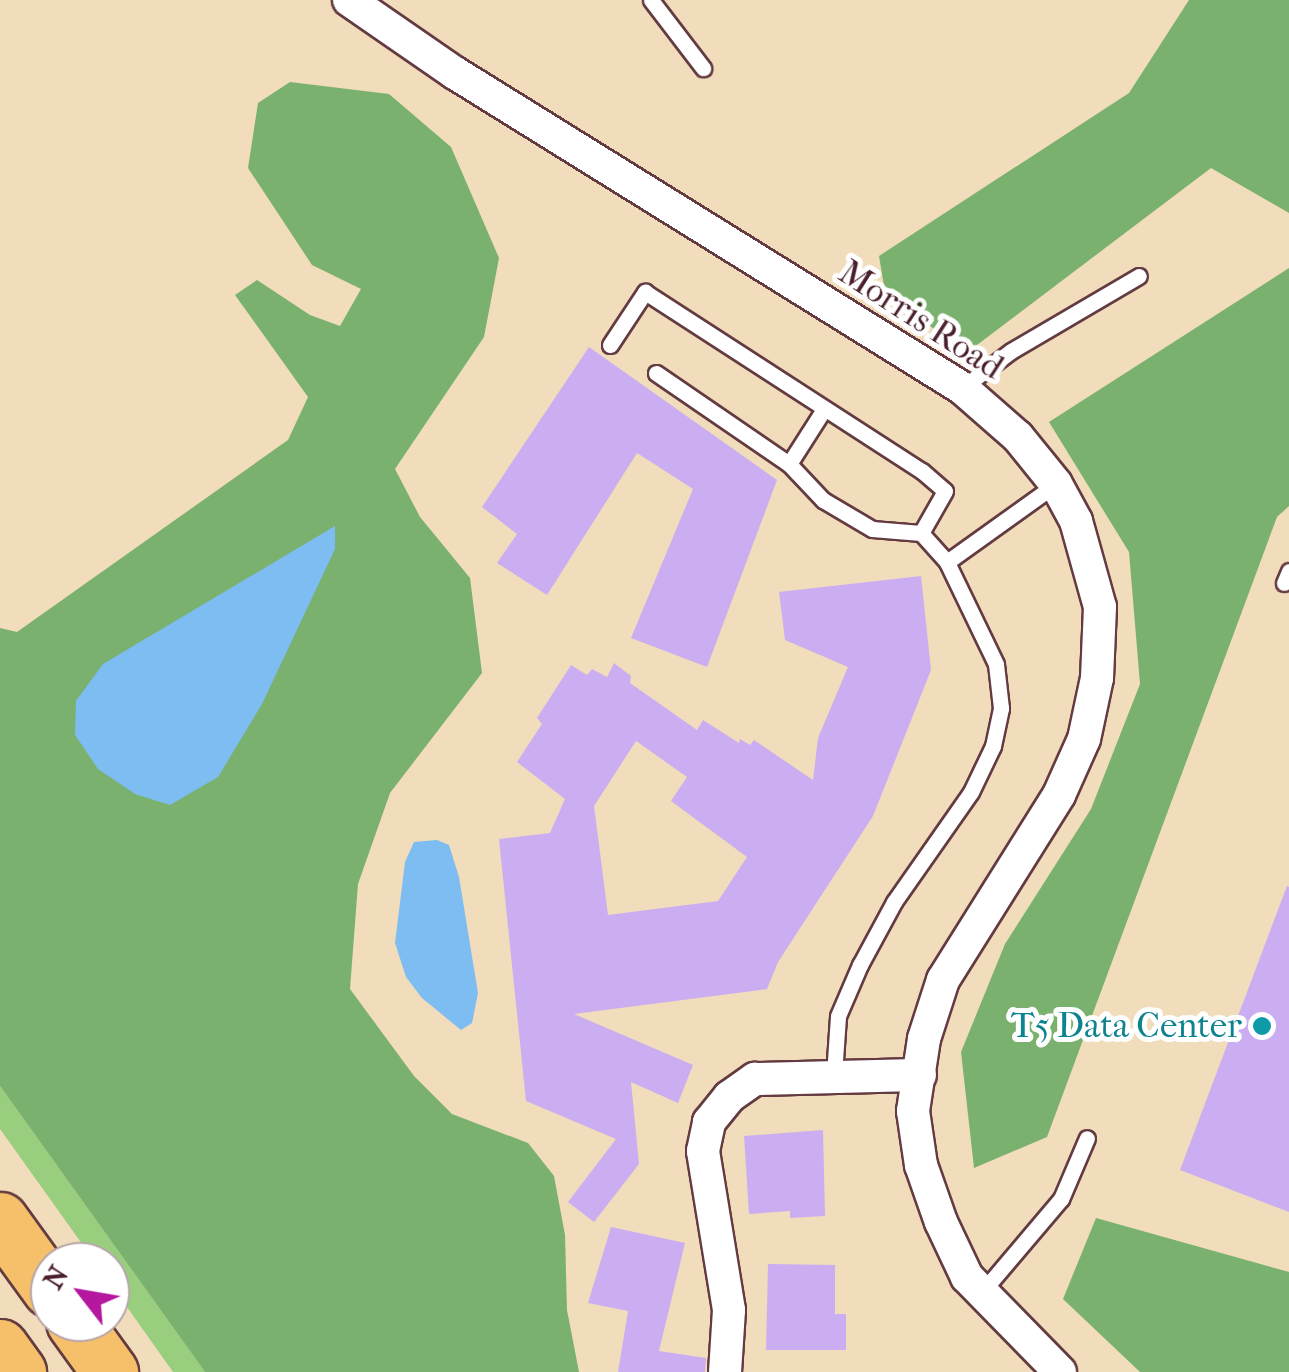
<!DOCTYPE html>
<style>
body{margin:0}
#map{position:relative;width:1289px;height:1372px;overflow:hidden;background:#f1dcbb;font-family:"IM FELL French Canon",serif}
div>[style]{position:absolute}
.green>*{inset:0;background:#99ce7f}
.forest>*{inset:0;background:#7ab16e}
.water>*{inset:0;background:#7dbdf2}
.building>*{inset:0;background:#cbaef1}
.roads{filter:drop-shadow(2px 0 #633b41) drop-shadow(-2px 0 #633b41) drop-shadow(0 2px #633b41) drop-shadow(0 -2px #633b41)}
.lane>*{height:15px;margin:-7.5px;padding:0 7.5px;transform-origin:7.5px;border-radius:7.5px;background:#fff}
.street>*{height:32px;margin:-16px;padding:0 16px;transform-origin:16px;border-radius:16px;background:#fff}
.highway>*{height:55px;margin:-27.5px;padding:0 27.5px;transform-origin:27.5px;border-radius:27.5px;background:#f6c06b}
.dots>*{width:28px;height:28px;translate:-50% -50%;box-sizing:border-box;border:5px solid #fff;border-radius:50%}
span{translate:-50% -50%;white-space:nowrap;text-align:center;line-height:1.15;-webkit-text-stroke:10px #fff;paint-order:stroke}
.street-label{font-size:35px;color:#4a1f2b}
.culture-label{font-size:35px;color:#0d838f}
.right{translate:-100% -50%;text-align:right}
.north{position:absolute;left:30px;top:1242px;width:100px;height:100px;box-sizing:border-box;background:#fff;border:2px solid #b7a5aa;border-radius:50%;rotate:301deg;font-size:28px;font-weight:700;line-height:40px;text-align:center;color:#4a1f2b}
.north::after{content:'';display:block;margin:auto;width:35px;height:45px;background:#b5179e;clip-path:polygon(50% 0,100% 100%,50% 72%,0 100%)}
</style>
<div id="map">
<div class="green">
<div style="clip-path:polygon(0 1086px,205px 1372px,173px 1372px,110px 1283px,110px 1262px,95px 1262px,0 1129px)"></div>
</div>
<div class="forest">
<div style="clip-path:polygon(1189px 0,1289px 0,1289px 213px,1211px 168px,969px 351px,886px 298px,879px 256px,1129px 93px)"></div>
<div style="clip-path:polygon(290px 82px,389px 94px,451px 147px,499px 258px,484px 337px,395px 469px,420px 517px,470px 578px,482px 673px,390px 793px,358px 884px,350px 989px,414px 1076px,452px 1114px,528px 1143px,554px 1176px,565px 1235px,567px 1310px,579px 1372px,205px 1372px,0 1086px,0 628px,17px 632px,288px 440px,308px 397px,235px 295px,257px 280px,310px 315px,340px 326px,361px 289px,312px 265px,248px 168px,258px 103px)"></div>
<div style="clip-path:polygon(1289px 268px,1289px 506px,1277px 517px,1047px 1137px,974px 1168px,961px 1052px,1005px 944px,1091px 809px,1140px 684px,1129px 552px,1049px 422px)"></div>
<div style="clip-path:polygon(1096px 1218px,1289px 1272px,1289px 1372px,1140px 1372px,1063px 1299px)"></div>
</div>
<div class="water">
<div style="clip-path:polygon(335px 526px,335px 549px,262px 704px,218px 777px,170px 805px,135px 794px,98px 769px,75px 735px,76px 701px,103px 664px)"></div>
<div style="clip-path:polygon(437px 840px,449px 845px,459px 877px,478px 993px,472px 1023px,461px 1030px,422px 998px,406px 977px,395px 943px,405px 862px,414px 842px)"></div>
</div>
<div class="building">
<div style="clip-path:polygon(589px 347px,777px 480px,707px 667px,631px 638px,693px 489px,637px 453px,547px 595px,497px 563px,517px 534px,482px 507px)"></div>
<div style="clip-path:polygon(evenodd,921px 576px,931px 670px,873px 816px,778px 962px,767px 989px,574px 1014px,693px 1065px,678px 1103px,631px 1082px,639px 1164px,594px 1222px,568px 1202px,616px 1139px,526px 1101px,499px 839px,550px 833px,565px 799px,517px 762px,542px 724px,537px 718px,571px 665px,587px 675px,592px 669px,607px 677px,614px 663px,631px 676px,630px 683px,697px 730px,703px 720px,739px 743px,740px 739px,750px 745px,754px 740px,813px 780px,818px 738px,848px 667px,785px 640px,779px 592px,921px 576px,636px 741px,687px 777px,671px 801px,747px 857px,718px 901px,608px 915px,594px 806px,636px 741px)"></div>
<div style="clip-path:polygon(1287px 886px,1289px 887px,1289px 1212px,1180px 1170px)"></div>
<div style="clip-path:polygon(823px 1130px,825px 1216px,790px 1218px,790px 1211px,749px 1214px,744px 1136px)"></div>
<div style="clip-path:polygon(611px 1227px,685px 1243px,659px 1351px,706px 1358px,705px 1372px,618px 1372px,628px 1311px,588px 1303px)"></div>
<div style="clip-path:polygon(768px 1264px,835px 1265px,835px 1314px,846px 1314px,846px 1350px,766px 1350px)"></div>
</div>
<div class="roads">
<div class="lane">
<div style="left:651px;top:0;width:86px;rotate:52.6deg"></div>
<div style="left:610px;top:345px;width:64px;rotate:-56.6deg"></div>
<div style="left:645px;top:292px;width:330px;rotate:32.9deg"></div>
<div style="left:922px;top:471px;width:30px;rotate:41deg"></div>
<div style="left:945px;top:491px;width:48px;rotate:119.7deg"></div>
<div style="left:656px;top:373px;width:161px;rotate:34.4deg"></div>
<div style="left:789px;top:464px;width:65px;rotate:-57.5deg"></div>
<div style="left:962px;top:388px;width:61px;rotate:-37.1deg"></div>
<div style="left:1011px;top:351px;width:148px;rotate:-30.4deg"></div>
<div style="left:789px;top:464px;width:50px;rotate:46.6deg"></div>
<div style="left:823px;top:500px;width:57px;rotate:30.6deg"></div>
<div style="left:872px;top:529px;width:49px;rotate:4.7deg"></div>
<div style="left:921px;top:533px;width:39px;rotate:48deg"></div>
<div style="left:1284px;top:583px;width:13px;rotate:-67deg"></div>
<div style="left:834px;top:1075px;width:59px;rotate:-86.1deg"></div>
<div style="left:838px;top:1016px;width:56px;rotate:-66.7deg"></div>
<div style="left:860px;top:965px;width:72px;rotate:-61.6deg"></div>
<div style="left:894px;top:902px;width:134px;rotate:-55deg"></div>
<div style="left:971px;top:792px;width:51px;rotate:-64.4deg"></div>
<div style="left:993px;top:746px;width:39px;rotate:-78deg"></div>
<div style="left:1001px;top:708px;width:44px;rotate:-96.5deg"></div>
<div style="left:996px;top:664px;width:113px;rotate:-115.7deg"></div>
<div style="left:947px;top:562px;width:134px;rotate:-35.6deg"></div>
<div style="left:982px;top:1292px;width:122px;rotate:-49.7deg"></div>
<div style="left:1061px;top:1199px;width:66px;rotate:-66.9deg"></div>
</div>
<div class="street">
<div style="left:349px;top:0;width:129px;rotate:34.6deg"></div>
<div style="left:455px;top:73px;width:597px;rotate:31.85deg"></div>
<div style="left:962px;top:388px;width:74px;rotate:41.2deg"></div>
<div style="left:1018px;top:437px;width:60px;rotate:51deg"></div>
<div style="left:1056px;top:484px;width:42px;rotate:61.6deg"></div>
<div style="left:1076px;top:521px;width:89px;rotate:74.4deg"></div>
<div style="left:1100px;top:607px;width:71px;rotate:92.4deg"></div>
<div style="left:1097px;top:678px;width:62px;rotate:102deg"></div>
<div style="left:1084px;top:739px;width:61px;rotate:114.1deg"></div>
<div style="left:1059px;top:795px;width:218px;rotate:122.1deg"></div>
<div style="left:943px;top:980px;width:62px;rotate:107.9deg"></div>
<div style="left:924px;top:1039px;width:73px;rotate:98.7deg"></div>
<div style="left:913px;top:1111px;width:55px;rotate:81.6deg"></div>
<div style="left:921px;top:1165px;width:60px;rotate:70.7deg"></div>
<div style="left:941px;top:1222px;width:61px;rotate:64.7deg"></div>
<div style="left:967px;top:1277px;width:133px;rotate:45.6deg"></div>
<div style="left:725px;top:1372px;width:62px;rotate:-86.3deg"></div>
<div style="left:729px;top:1310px;width:161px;rotate:-99.3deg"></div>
<div style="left:703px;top:1151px;width:30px;rotate:-78deg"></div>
<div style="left:709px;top:1122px;width:32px;rotate:-51deg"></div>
<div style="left:729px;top:1097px;width:32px;rotate:-35deg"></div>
<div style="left:755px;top:1079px;width:165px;rotate:-1.4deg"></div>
</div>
<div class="highway">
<div style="left:0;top:1220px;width:85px;rotate:54.1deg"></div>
<div style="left:74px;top:1322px;width:62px;rotate:54.2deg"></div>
<div style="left:0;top:1347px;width:31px;rotate:54deg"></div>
</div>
</div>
<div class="dots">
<div style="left:1262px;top:1026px;background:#0f9aa8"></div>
</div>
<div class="street-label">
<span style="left:921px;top:320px;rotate:33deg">Morris Road</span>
</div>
<div class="culture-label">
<span class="right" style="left:1242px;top:1026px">T5 Data Center</span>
</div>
<div class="north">N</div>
</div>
